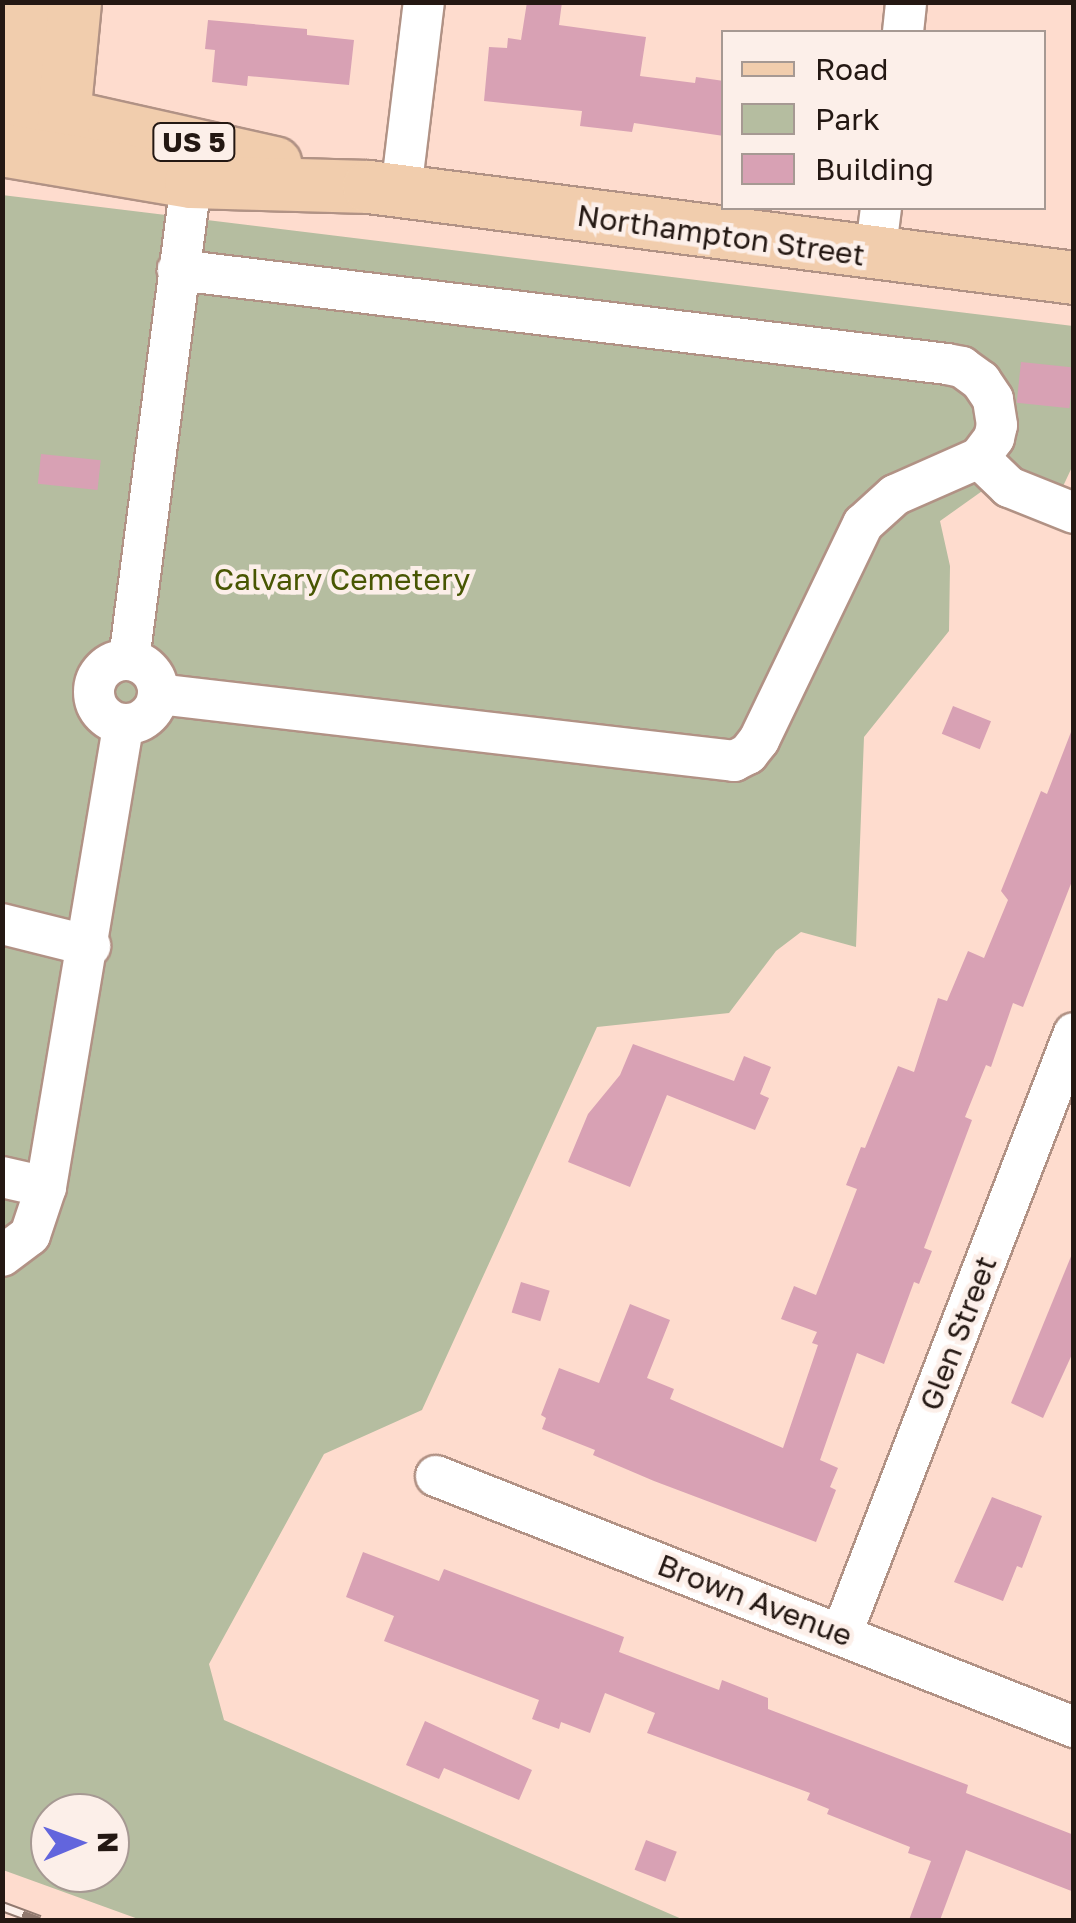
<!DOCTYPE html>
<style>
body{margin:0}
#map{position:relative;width:1076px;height:1923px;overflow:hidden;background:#fedcce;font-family:"Golos Text",sans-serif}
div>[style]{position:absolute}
.green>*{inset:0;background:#b5bda0}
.building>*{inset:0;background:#d8a1b4;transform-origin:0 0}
.roads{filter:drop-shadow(2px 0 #b19285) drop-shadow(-2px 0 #b19285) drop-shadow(0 2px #b19285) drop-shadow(0 -2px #b19285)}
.minor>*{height:40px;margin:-20px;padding:0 20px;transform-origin:20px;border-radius:20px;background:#fff}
.minor>.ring{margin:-20px;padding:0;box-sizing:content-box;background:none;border:40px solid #fff;border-radius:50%}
.major>*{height:52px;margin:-26px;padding:0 26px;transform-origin:26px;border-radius:26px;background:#f1cdad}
.rail>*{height:11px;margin-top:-5.5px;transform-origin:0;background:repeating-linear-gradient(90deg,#fcefe9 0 22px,#90796f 0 44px);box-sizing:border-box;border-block:2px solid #90796f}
span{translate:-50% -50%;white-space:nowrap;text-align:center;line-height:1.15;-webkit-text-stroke:9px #fcefe9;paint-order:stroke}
.shield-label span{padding:2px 8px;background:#fcefe9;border:2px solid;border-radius:8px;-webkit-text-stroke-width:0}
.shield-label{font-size:28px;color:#241813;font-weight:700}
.street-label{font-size:30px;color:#241813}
.park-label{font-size:30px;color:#485602}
.frame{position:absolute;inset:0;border:5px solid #241813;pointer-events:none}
.legend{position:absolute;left:721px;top:30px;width:325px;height:180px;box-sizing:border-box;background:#fcefe9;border:2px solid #a69993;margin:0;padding:12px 18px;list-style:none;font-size:30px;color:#241813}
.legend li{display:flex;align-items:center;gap:20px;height:50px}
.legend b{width:50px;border:2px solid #a69993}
.north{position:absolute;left:30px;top:1793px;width:100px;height:100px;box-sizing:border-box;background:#fcefe9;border:2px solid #a69993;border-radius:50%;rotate:89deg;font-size:28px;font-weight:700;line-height:40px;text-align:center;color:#241813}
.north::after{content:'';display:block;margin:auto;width:35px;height:45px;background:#6265dd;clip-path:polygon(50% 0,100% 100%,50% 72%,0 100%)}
</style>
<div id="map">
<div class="green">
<div style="clip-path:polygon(evenodd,2px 195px,1073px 326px,1073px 465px,1050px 514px,985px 489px,940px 521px,950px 566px,949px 631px,864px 737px,856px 947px,801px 932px,776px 951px,729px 1013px,597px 1027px,422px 1410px,324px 1454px,209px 1664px,224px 1720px,684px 1920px,141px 1920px,3px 1870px,2px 195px,50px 1813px,110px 1813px,110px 1873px,50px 1873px,50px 1813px)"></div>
</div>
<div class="building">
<div style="clip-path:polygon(527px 2px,562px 2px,559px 25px,646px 37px,640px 76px,695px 83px,696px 77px,724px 81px,724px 136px,634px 123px,632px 132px,580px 126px,582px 111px,484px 101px,489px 47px,507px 48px,508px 38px,521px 40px)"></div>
<div style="clip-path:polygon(208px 20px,307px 29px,307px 35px,354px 40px,349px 85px,248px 76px,247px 86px,212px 82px,215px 50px,205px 49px)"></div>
<div style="left:1021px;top:362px;width:53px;height:41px;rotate:6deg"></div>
<div style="left:41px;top:454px;width:60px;height:30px;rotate:6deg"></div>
<div style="left:953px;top:706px;width:41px;height:30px;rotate:22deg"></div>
<div style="clip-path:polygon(1071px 732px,1074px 876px,1023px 1007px,1013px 1003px,991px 1067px,986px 1065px,965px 1117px,972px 1120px,924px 1248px,932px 1251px,919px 1284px,914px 1282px,884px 1364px,857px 1353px,820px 1460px,838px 1468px,830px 1487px,836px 1490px,816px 1542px,654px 1481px,593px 1455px,595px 1450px,542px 1429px,546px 1418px,541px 1415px,559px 1368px,599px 1383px,630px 1304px,670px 1320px,647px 1378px,674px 1389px,670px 1399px,783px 1448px,818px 1345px,812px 1343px,817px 1332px,781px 1319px,794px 1286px,816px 1295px,857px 1189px,846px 1185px,861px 1147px,865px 1148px,898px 1066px,914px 1072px,938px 998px,947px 1001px,968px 951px,984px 958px,1008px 900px,1001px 891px,1041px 791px,1047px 794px)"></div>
<div style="clip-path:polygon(633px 1044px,734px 1081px,744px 1056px,771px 1067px,760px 1094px,769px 1098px,755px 1130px,667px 1095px,630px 1187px,568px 1162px,588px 1114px,620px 1075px)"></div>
<div style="clip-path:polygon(1072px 1254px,1074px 1350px,1043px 1418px,1011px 1403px)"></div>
<div style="left:521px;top:1282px;width:30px;height:32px;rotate:17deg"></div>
<div style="clip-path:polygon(992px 1497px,1042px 1516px,1022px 1568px,1017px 1566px,1003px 1601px,954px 1582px)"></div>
<div style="clip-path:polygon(363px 1552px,439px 1581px,444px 1569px,624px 1637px,619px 1652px,719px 1690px,722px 1680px,768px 1698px,768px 1709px,968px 1785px,966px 1793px,1074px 1835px,1074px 1892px,966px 1850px,940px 1920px,909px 1920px,931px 1861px,908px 1853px,910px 1847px,827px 1814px,829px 1809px,807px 1800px,810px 1793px,647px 1733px,655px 1713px,605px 1693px,590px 1733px,561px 1722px,559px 1729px,532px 1719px,539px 1700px,384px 1641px,394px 1616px,346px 1597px)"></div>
<div style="clip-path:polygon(425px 1721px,532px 1770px,519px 1800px,444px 1768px,439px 1779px,406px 1765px)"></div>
<div style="left:646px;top:1840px;width:33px;height:32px;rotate:21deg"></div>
</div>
<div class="roads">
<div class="minor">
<div style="left:903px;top:32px;width:30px;rotate:-84deg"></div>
<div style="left:401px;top:191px;width:190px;rotate:-83.1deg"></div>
<div style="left:875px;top:256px;width:48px;rotate:-82.9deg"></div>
<div style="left:979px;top:458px;width:42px;rotate:44deg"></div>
<div style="left:1009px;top:487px;width:70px;rotate:21.8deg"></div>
<div class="ring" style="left:94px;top:660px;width:24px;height:24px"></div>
<div style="left:129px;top:660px;width:482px;rotate:-82.6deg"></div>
<div style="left:158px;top:694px;width:580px;rotate:6.63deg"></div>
<div style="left:734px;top:761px;width:16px;rotate:-27deg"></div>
<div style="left:748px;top:754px;width:18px;rotate:-52deg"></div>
<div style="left:759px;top:740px;width:240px;rotate:-64.3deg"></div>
<div style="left:863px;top:524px;width:43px;rotate:-42.2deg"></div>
<div style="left:895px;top:495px;width:92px;rotate:-23.8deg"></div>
<div style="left:979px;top:458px;width:25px;rotate:-53deg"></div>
<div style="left:994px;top:438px;width:13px;rotate:-77deg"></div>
<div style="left:997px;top:425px;width:26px;rotate:-99deg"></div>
<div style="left:993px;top:399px;width:22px;rotate:-124deg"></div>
<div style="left:981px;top:381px;width:24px;rotate:-144deg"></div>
<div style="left:962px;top:367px;width:15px;rotate:-169deg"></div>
<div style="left:947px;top:364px;width:775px;rotate:-173.03deg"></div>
<div style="left:2px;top:924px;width:91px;rotate:14deg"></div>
<div style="left:2px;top:1177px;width:45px;rotate:12.8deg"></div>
<div style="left:2px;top:1256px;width:35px;rotate:-37deg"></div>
<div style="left:30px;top:1235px;width:51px;rotate:-71.6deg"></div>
<div style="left:46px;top:1187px;width:468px;rotate:-80.5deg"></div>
<div style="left:436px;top:1476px;width:686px;rotate:21.48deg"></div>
<div style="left:842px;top:1633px;width:643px;rotate:-68.86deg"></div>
</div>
<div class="major">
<div style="left:2px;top:102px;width:280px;rotate:12.6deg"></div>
<div style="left:13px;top:140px;width:139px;rotate:-82.6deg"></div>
<div style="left:61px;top:148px;width:147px;rotate:-84.5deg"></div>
<div style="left:2px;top:150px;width:192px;rotate:9.6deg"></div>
<div style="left:191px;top:182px;width:178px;rotate:1.6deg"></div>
<div style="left:369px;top:187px;width:711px;rotate:7.35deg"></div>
</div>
</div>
<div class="rail">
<div style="left:2px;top:1906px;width:40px;rotate:20.2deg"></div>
</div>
<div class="shield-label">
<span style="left:194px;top:142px">US 5</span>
</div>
<div class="street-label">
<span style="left:721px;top:235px;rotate:8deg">Northampton Street</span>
<span style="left:958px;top:1333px;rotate:-69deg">Glen Street</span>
<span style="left:755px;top:1600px;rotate:21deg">Brown Avenue</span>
</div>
<div class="park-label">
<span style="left:342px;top:579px">Calvary Cemetery</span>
</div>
<div class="frame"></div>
<ul class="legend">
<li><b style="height:12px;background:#f1cdad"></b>Road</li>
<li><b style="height:28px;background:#b5bda0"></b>Park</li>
<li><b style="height:28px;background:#d8a1b4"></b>Building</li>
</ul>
<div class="north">N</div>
</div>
